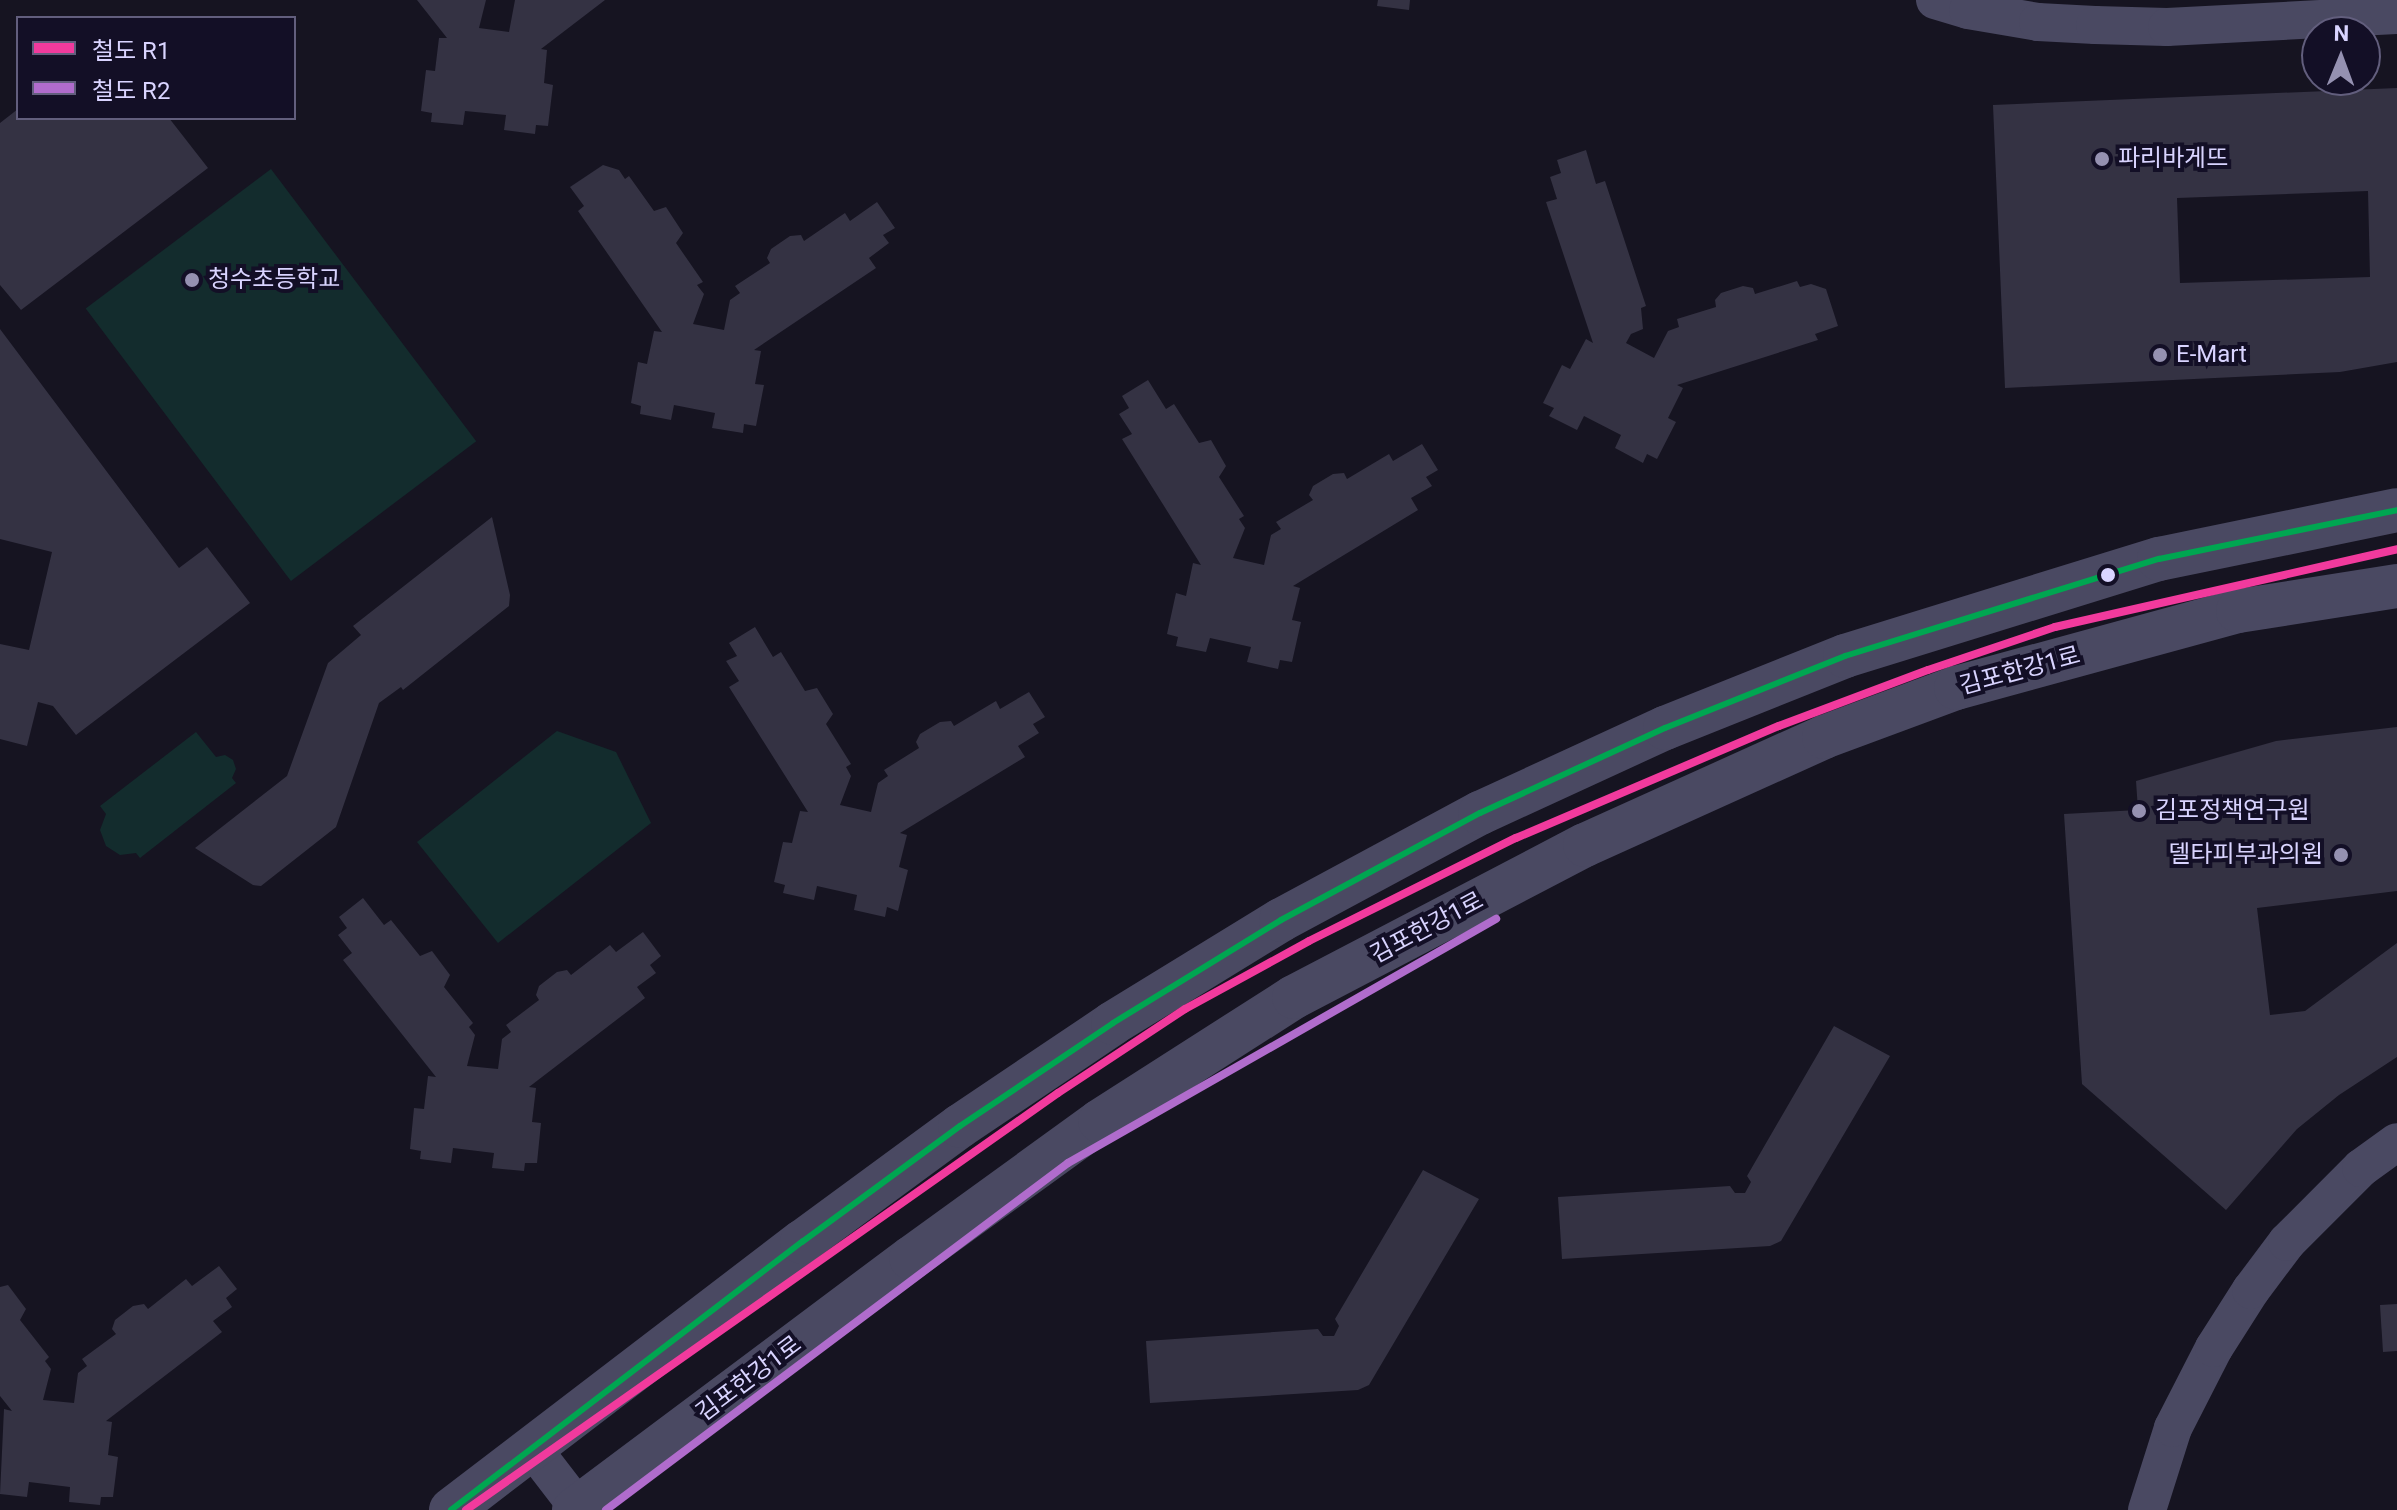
<!DOCTYPE html>
<meta charset="utf-8">
<style>
body{margin:0}
#map{position:relative;width:2397px;height:1510px;overflow:hidden;background:#161421;font-family:Roboto,"Noto Sans KR",sans-serif}
div>[style]{position:absolute}
.green>*{inset:0;background:#132c2d;transform-origin:0 0}
.building>*{inset:0;background:#343243}
.minor>*{height:38px;margin:-19px;padding:0 19px;transform-origin:19px;border-radius:19px;background:#4a4962}
.tertiary>*{height:44px;margin:-22px;padding:0 22px;transform-origin:22px;border-radius:22px;background:#4a4962}
.bus-1>*{height:6px;margin:-3px;padding:0 3px;transform-origin:3px;border-radius:3px;background:#00a651}
.rail-1>*{height:8px;margin:-4px;padding:0 4px;transform-origin:4px;border-radius:4px;background:#f13a9d}
.rail-2>*{height:8px;margin:-4px;padding:0 4px;transform-origin:4px;border-radius:4px;background:#b06ccc}
.dots>*{width:22px;height:22px;translate:-50% -50%;box-sizing:border-box;border:4px solid #130f26;border-radius:50%}
span{translate:-50% -50%;white-space:nowrap;text-align:center;line-height:1.15;-webkit-text-stroke:8px #130f26;paint-order:stroke}
.poi-label{font-size:24px;color:#d9d4ff}
.left{translate:0 -50%;text-align:left}
.right{translate:-100% -50%;text-align:right}
.street-label{font-size:24px;color:#d9d4ff}
.legend{position:absolute;left:16px;top:16px;width:280px;height:104px;box-sizing:border-box;background:#130f26;border:2px solid #625e7d;margin:0;padding:10px 14px;list-style:none;font-size:24px;color:#d9d4ff}
.legend li{display:flex;align-items:center;gap:16px;height:40px}
.legend b{width:40px;border:2px solid #625e7d}
.north{position:absolute;left:2301px;top:16px;width:80px;height:80px;box-sizing:border-box;background:#130f26;border:2px solid #625e7d;border-radius:50%;rotate:1deg;font-size:22px;font-weight:700;line-height:32px;text-align:center;color:#d9d4ff}
.north::after{content:'';display:block;margin:auto;width:28px;height:36px;background:#9591b1;clip-path:polygon(50% 0,100% 100%,50% 72%,0 100%)}
</style>
<div id="map">
<div class="green">
<div style="left:271px;top:169px;width:341px;height:232px;rotate:53deg"></div>
<div style="clip-path:polygon(557px 731px,616px 752px,651px 823px,498px 943px,417px 842px)"></div>
<div style="clip-path:polygon(196px 732px,216px 757px,225px 755px,233px 760px,236px 769px,232px 778px,236px 783px,140px 858px,136px 853px,120px 855px,106px 846px,100px 830px,106px 814px,100px 806px)"></div>
</div>
<div class="building">
<div style="clip-path:polygon(417px 0,486px 0,479px 28px,509px 32px,515px 0,605px 0,541px 49px,547px 50px,544px 83px,553px 85px,548px 126px,536px 125px,535px 134px,504px 130px,506px 115px,465px 111px,463px 125px,431px 122px,432px 113px,421px 111px,426px 70px,435px 71px,439px 38px,447px 38px)"></div>
<div style="clip-path:polygon(1378px 0,1410px 0,1409px 10px,1377px 6px)"></div>
<div style="clip-path:polygon(evenodd,2397px 88px,2397px 362px,2340px 372px,2005px 388px,1993px 105px,2397px 88px,2368px 191px,2370px 277px,2180px 283px,2177px 198px,2368px 191px)"></div>
<div style="clip-path:polygon(18px 109px,18px 118px,169px 118px,208px 168px,21px 310px,0 285px,0 123px)"></div>
<div style="clip-path:polygon(1586px 150px,1596px 184px,1605px 181px,1646px 306px,1641px 308px,1643px 329px,1631px 334px,1626px 343px,1654px 358px,1668px 331px,1679px 327px,1677px 319px,1716px 307px,1715px 300px,1721px 293px,1743px 286px,1753px 288px,1755px 294px,1797px 281px,1800px 287px,1811px 284px,1826px 289px,1838px 326px,1815px 334px,1818px 340px,1677px 385px,1683px 388px,1668px 418px,1676px 422px,1657px 459px,1647px 454px,1643px 463px,1615px 448px,1621px 435px,1584px 416px,1577px 430px,1549px 416px,1554px 408px,1543px 403px,1562px 365px,1570px 369px,1586px 339px,1593px 343px,1546px 202px,1557px 199px,1550px 177px,1561px 173px,1557px 160px)"></div>
<div style="clip-path:polygon(603px 165px,619px 170px,625px 179px,629px 176px,654px 211px,666px 207px,683px 233px,676px 243px,703px 282px,697px 285px,704px 294px,693px 324px,724px 330px,730px 300px,740px 293px,735px 286px,770px 263px,767px 258px,771px 249px,790px 236px,801px 235px,804px 241px,845px 213px,850px 221px,877px 202px,895px 228px,883px 235px,889px 243px,869px 258px,876px 268px,754px 350px,761px 351px,755px 384px,764px 385px,756px 426px,744px 424px,743px 433px,712px 428px,715px 413px,674px 405px,671px 420px,640px 414px,641px 406px,631px 403px,638px 362px,647px 364px,654px 331px,662px 332px,578px 211px,584px 206px,570px 187px)"></div>
<div style="clip-path:polygon(0 329px,179px 568px,207px 547px,250px 603px,76px 735px,53px 706px,38px 702px,27px 746px,0 739px,0 644px,29px 650px,52px 552px,0 539px)"></div>
<div style="clip-path:polygon(1148px 380px,1166px 409px,1174px 404px,1199px 443px,1211px 440px,1226px 466px,1219px 477px,1244px 516px,1239px 519px,1245px 528px,1233px 558px,1264px 565px,1271px 535px,1281px 529px,1276px 522px,1313px 500px,1309px 495px,1313px 486px,1333px 474px,1344px 473px,1347px 479px,1389px 454px,1393px 461px,1422px 444px,1438px 470px,1426px 477px,1432px 486px,1411px 498px,1418px 510px,1293px 586px,1300px 588px,1292px 620px,1301px 622px,1292px 662px,1280px 660px,1278px 669px,1247px 662px,1251px 647px,1210px 638px,1206px 652px,1176px 646px,1178px 637px,1167px 634px,1176px 593px,1186px 596px,1193px 563px,1201px 565px,1122px 439px,1132px 434px,1119px 414px,1129px 408px,1122px 396px)"></div>
<div style="clip-path:polygon(492px 517px,510px 595px,509px 606px,403px 690px,401px 687px,379px 703px,336px 827px,261px 886px,253px 885px,195px 848px,287px 776px,328px 663px,361px 635px,353px 626px)"></div>
<div style="clip-path:polygon(755px 627px,773px 657px,781px 652px,805px 691px,817px 688px,833px 714px,826px 724px,851px 764px,846px 767px,851px 776px,840px 805px,871px 812px,878px 783px,888px 776px,884px 770px,919px 748px,916px 742px,920px 734px,940px 722px,951px 721px,954px 726px,996px 701px,1000px 709px,1029px 692px,1045px 717px,1033px 724px,1039px 733px,1018px 746px,1025px 757px,900px 833px,907px 835px,899px 867px,908px 870px,898px 911px,887px 907px,885px 917px,854px 910px,857px 895px,817px 886px,814px 900px,783px 893px,785px 885px,774px 882px,783px 842px,792px 843px,800px 811px,808px 812px,729px 687px,739px 681px,726px 661px,737px 656px,729px 643px)"></div>
<div style="clip-path:polygon(2397px 727px,2397px 891px,2257px 908px,2270px 1015px,2305px 1011px,2397px 943px,2397px 1057px,2339px 1095px,2297px 1129px,2226px 1210px,2082px 1084px,2064px 814px,2138px 810px,2136px 781px,2276px 741px)"></div>
<div style="clip-path:polygon(363px 898px,384px 925px,391px 920px,420px 956px,432px 951px,450px 975px,444px 987px,473px 1023px,469px 1027px,475px 1035px,467px 1066px,498px 1069px,502px 1039px,511px 1032px,506px 1025px,539px 1000px,536px 995px,539px 986px,557px 972px,567px 970px,571px 975px,610px 945px,616px 952px,643px 932px,661px 956px,650px 965px,656px 973px,637px 987px,645px 998px,529px 1087px,536px 1088px,532px 1122px,541px 1123px,537px 1163px,525px 1163px,524px 1171px,492px 1168px,494px 1153px,453px 1148px,451px 1163px,420px 1159px,421px 1151px,410px 1149px,414px 1108px,424px 1109px,428px 1076px,436px 1077px,343px 960px,352px 953px,338px 935px,347px 928px,339px 917px)"></div>
<div style="clip-path:polygon(1834px 1026px,1890px 1056px,1781px 1241px,1770px 1246px,1562px 1259px,1558px 1197px,1730px 1186px,1735px 1193px,1745px 1193px,1751px 1182px,1747px 1176px)"></div>
<div style="clip-path:polygon(1423px 1170px,1479px 1199px,1369px 1385px,1358px 1390px,1150px 1403px,1146px 1341px,1318px 1329px,1323px 1336px,1334px 1336px,1339px 1326px,1335px 1319px)"></div>
<div style="clip-path:polygon(219px 1266px,237px 1289px,226px 1298px,232px 1307px,213px 1321px,222px 1332px,106px 1421px,112px 1422px,108px 1455px,118px 1457px,113px 1497px,101px 1497px,100px 1505px,69px 1502px,70px 1487px,29px 1482px,27px 1497px,0 1494px,4px 1409px,12px 1411px,0 1396px,0 1287px,8px 1285px,26px 1309px,20px 1320px,49px 1357px,45px 1361px,51px 1369px,43px 1400px,74px 1403px,78px 1373px,87px 1366px,82px 1359px,116px 1334px,112px 1329px,115px 1320px,133px 1306px,144px 1304px,148px 1309px,186px 1279px,192px 1286px)"></div>
<div style="clip-path:polygon(2397px 1304px,2397px 1351px,2383px 1352px,2380px 1305px)"></div>
</div>
<div class="minor">
<div style="left:1935px;top:0;width:34px;rotate:17deg"></div>
<div style="left:1968px;top:10px;width:71px;rotate:9.7deg"></div>
<div style="left:2038px;top:22px;width:57px;rotate:3deg"></div>
<div style="left:2095px;top:25px;width:72px;rotate:1.6deg"></div>
<div style="left:2167px;top:27px;width:230px;rotate:-3deg"></div>
<div style="left:533px;top:1449px;width:77px;rotate:52.4deg"></div>
<div style="left:2147px;top:1510px;width:86px;rotate:-72.4deg"></div>
<div style="left:2173px;top:1428px;width:90px;rotate:-62.9deg"></div>
<div style="left:2214px;top:1348px;width:69px;rotate:-57.5deg"></div>
<div style="left:2251px;top:1290px;width:60px;rotate:-53.1deg"></div>
<div style="left:2287px;top:1242px;width:105px;rotate:-45deg"></div>
<div style="left:2361px;top:1168px;width:44px;rotate:-35.8deg"></div>
</div>
<div class="tertiary">
<div style="left:451px;top:1510px;width:442px;rotate:-37.4deg"></div>
<div style="left:802px;top:1242px;width:196px;rotate:-36.3deg"></div>
<div style="left:960px;top:1126px;width:184px;rotate:-33.9deg"></div>
<div style="left:1113px;top:1023px;width:197px;rotate:-31.5deg"></div>
<div style="left:1281px;top:920px;width:226px;rotate:-28.3deg"></div>
<div style="left:1480px;top:813px;width:204px;rotate:-24.7deg"></div>
<div style="left:1665px;top:728px;width:194px;rotate:-21.8deg"></div>
<div style="left:1845px;top:656px;width:329px;rotate:-17.2deg"></div>
<div style="left:2159px;top:559px;width:243px;rotate:-11.6deg"></div>
<div style="left:574px;top:1510px;width:421px;rotate:-36.8deg"></div>
<div style="left:911px;top:1258px;width:233px;rotate:-35.9deg"></div>
<div style="left:1100px;top:1121px;width:230px;rotate:-32.6deg"></div>
<div style="left:1294px;top:997px;width:328px;rotate:-27.6deg"></div>
<div style="left:1585px;top:845px;width:262px;rotate:-24.3deg"></div>
<div style="left:1824px;top:737px;width:141px;rotate:-20.4deg"></div>
<div style="left:1956px;top:688px;width:292px;rotate:-15.3deg"></div>
<div style="left:2238px;top:611px;width:161px;rotate:-8.9deg"></div>
</div>
<div class="bus-1">
<div style="left:451px;top:1510px;width:442px;rotate:-37.4deg"></div>
<div style="left:802px;top:1242px;width:196px;rotate:-36.3deg"></div>
<div style="left:960px;top:1126px;width:184px;rotate:-33.9deg"></div>
<div style="left:1113px;top:1023px;width:197px;rotate:-31.5deg"></div>
<div style="left:1281px;top:920px;width:226px;rotate:-28.3deg"></div>
<div style="left:1480px;top:813px;width:204px;rotate:-24.7deg"></div>
<div style="left:1665px;top:728px;width:194px;rotate:-21.8deg"></div>
<div style="left:1845px;top:656px;width:329px;rotate:-17.2deg"></div>
<div style="left:2159px;top:559px;width:243px;rotate:-11.6deg"></div>
</div>
<div class="rail-1">
<div style="left:466px;top:1510px;width:724px;rotate:-35.16deg"></div>
<div style="left:1058px;top:1093px;width:152px;rotate:-33.5deg"></div>
<div style="left:1185px;top:1009px;width:141px;rotate:-28.7deg"></div>
<div style="left:1309px;top:941px;width:231px;rotate:-26.5deg"></div>
<div style="left:1516px;top:838px;width:286px;rotate:-23.1deg"></div>
<div style="left:1779px;top:726px;width:159px;rotate:-20.6deg"></div>
<div style="left:1928px;top:670px;width:134px;rotate:-18.7deg"></div>
<div style="left:2055px;top:627px;width:351px;rotate:-12.8deg"></div>
</div>
<div class="rail-2">
<div style="left:606px;top:1510px;width:578px;rotate:-36.91deg"></div>
<div style="left:1068px;top:1163px;width:493px;rotate:-29.7deg"></div>
</div>
<div class="dots">
<div style="left:2102px;top:159px;background:#9591b1"></div>
<div style="left:192px;top:280px;background:#9591b1"></div>
<div style="left:2160px;top:355px;background:#9591b1"></div>
<div style="left:2108px;top:575px;background:#d9d4ff"></div>
<div style="left:2139px;top:811px;background:#9591b1"></div>
<div style="left:2341px;top:855px;background:#9591b1"></div>
</div>
<div class="poi-label">
<span class="left" style="left:2118px;top:159px">파리바게뜨</span>
<span class="left" style="left:208px;top:280px">청수초등학교</span>
<span class="left" style="left:2176px;top:355px">E-Mart</span>
<span class="left" style="left:2155px;top:811px">김포정책연구원</span>
<span class="right" style="left:2323px;top:855px">델타피부과의원</span>
</div>
<div class="street-label">
<span style="left:2020px;top:671px;rotate:-15deg">김포한강1로</span>
<span style="left:1427px;top:928px;rotate:-28deg">김포한강1로</span>
<span style="left:749px;top:1379px;rotate:-37deg">김포한강1로</span>
</div>
<ul class="legend">
<li><b style="height:10px;background:#f13a9d"></b>철도 R1</li>
<li><b style="height:10px;background:#b06ccc"></b>철도 R2</li>
</ul>
<div class="north">N</div>
</div>
